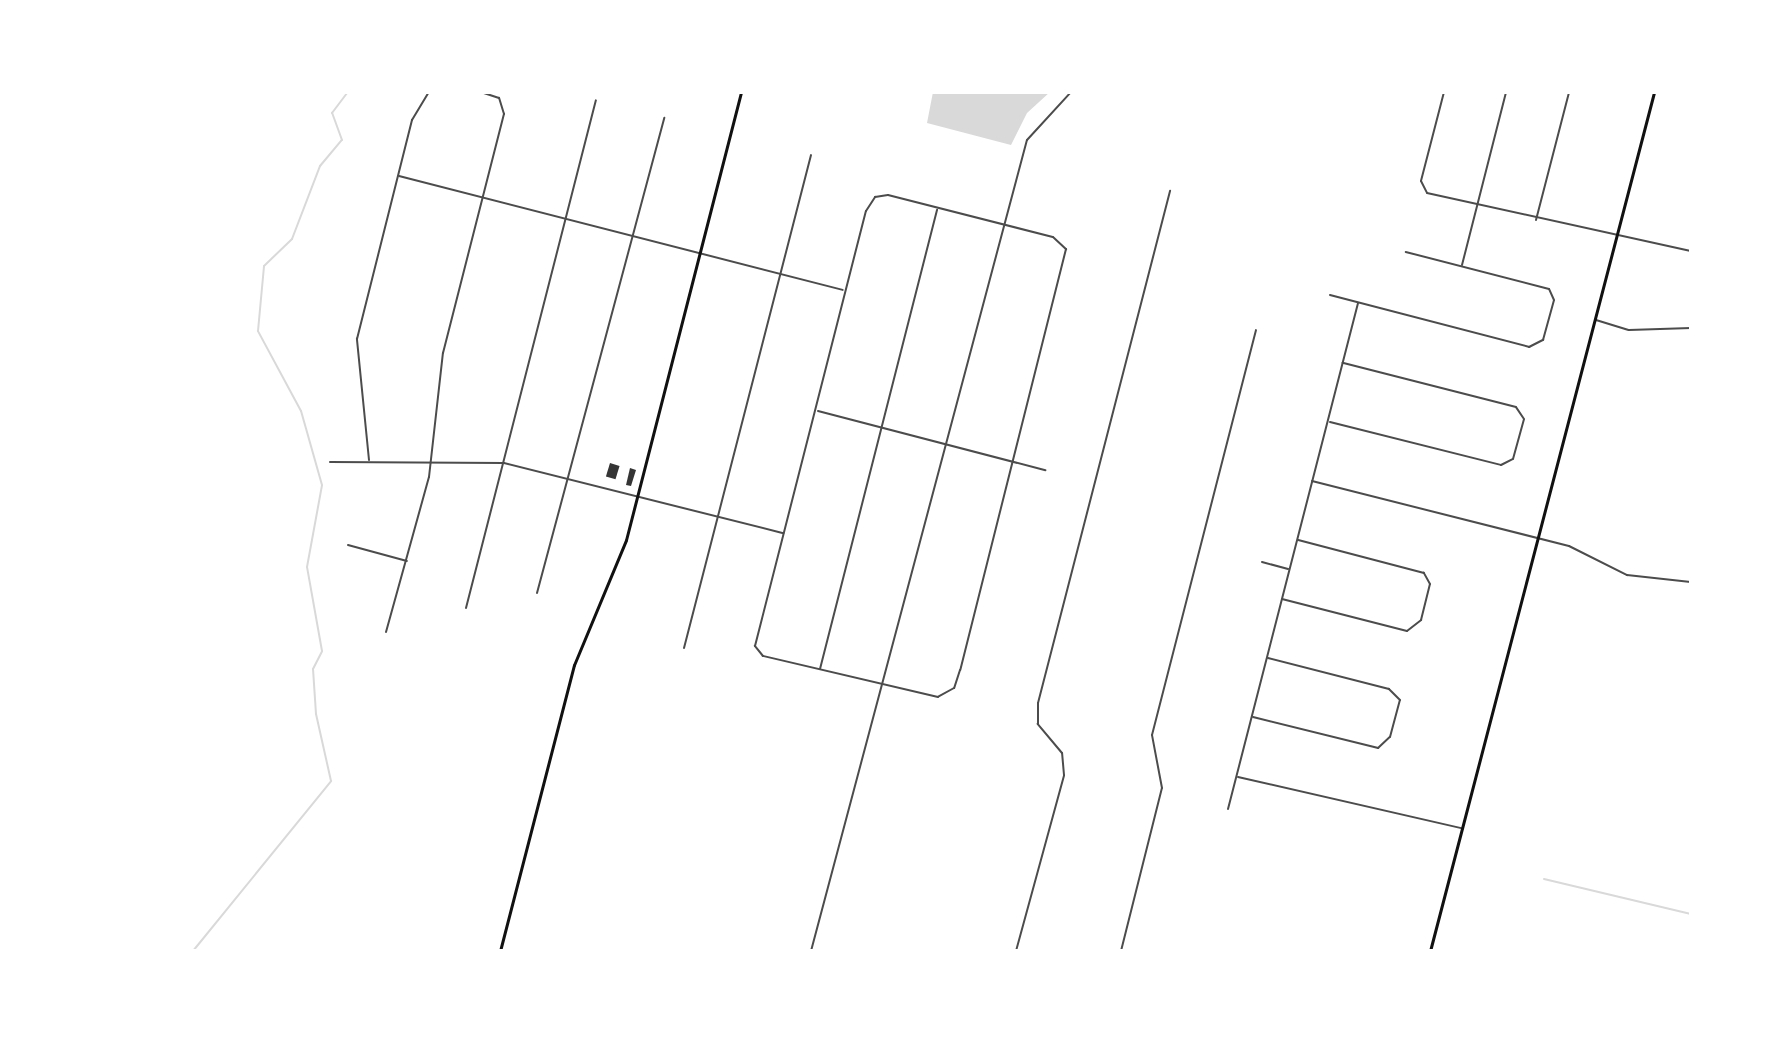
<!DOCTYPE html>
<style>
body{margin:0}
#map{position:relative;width:1783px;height:1043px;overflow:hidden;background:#fff;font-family:Mulish,sans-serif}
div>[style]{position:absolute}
.water>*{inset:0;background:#d9d9d9}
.stream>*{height:2px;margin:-1px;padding:0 1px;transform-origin:1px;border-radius:1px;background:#d9d9d9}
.building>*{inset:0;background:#353535;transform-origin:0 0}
.minor>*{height:2px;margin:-1px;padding:0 1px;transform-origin:1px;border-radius:1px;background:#4c4c4c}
.secondary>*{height:3px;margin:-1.5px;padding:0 1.5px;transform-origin:1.5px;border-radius:1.5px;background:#111}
span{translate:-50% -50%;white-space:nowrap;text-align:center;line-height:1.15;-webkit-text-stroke:6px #fff;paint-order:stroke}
.frame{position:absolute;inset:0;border:94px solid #fff;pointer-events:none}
</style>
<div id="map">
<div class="water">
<div style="clip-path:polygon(933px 92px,1050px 92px,1027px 113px,1011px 145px,927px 123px)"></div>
</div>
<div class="stream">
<div style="left:1544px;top:879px;width:151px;rotate:13.4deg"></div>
<div style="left:193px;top:951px;width:219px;rotate:-50.9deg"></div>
<div style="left:331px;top:781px;width:69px;rotate:-102.6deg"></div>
<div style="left:316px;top:714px;width:45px;rotate:-93.8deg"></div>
<div style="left:313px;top:669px;width:20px;rotate:-63deg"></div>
<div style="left:322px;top:651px;width:85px;rotate:-100.1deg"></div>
<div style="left:307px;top:567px;width:83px;rotate:-79.6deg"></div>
<div style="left:322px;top:485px;width:77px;rotate:-105.8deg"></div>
<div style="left:301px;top:411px;width:91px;rotate:-118.3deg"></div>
<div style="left:258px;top:331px;width:65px;rotate:-84.7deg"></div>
<div style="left:264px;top:266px;width:39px;rotate:-44deg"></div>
<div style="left:292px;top:239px;width:78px;rotate:-69deg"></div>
<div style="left:320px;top:166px;width:34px;rotate:-50deg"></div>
<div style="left:342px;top:140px;width:29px;rotate:-110deg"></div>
<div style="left:332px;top:113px;width:26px;rotate:-53deg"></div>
</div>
<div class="building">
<div style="left:610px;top:463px;width:10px;height:14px;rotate:17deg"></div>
<div style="clip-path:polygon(630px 468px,636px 470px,631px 486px,626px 485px)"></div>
</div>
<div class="minor">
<div style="left:1444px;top:92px;width:92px;rotate:104.5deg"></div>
<div style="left:1421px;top:181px;width:13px;rotate:63deg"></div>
<div style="left:1427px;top:193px;width:270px;rotate:12.4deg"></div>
<div style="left:399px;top:176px;width:458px;rotate:14.4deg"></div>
<div style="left:888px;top:195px;width:170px;rotate:14.3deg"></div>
<div style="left:1053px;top:237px;width:18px;rotate:43deg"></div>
<div style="left:1066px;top:249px;width:434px;rotate:104.1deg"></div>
<div style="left:960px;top:670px;width:19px;rotate:108deg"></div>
<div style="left:954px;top:688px;width:18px;rotate:151deg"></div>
<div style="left:938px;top:697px;width:180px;rotate:-166.8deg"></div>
<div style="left:763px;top:656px;width:13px;rotate:-129deg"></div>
<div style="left:755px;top:646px;width:449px;rotate:-75.7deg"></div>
<div style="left:866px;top:211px;width:17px;rotate:-57deg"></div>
<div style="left:875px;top:197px;width:13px;rotate:-9deg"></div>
<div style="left:1536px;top:220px;width:132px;rotate:-75.5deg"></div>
<div style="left:1462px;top:265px;width:179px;rotate:-75.7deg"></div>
<div style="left:1330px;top:295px;width:206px;rotate:14.6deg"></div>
<div style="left:1529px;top:347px;width:16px;rotate:-27deg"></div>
<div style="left:1543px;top:340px;width:41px;rotate:-74.6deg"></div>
<div style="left:1554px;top:300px;width:12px;rotate:-114deg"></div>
<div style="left:1549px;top:289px;width:148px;rotate:-165.5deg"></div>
<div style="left:1596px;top:320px;width:34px;rotate:17deg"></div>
<div style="left:1629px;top:330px;width:62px;rotate:-1.8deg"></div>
<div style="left:818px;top:411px;width:235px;rotate:14.6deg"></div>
<div style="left:1330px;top:422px;width:176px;rotate:14.1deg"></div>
<div style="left:1501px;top:465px;width:13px;rotate:-27deg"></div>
<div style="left:1513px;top:459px;width:41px;rotate:-74.6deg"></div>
<div style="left:1524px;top:419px;width:14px;rotate:-124deg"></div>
<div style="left:1516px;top:407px;width:179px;rotate:-165.7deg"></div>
<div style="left:369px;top:460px;width:122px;rotate:-95.7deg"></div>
<div style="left:357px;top:339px;width:226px;rotate:-75.9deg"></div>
<div style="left:412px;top:120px;width:33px;rotate:-59deg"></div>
<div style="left:330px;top:462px;width:174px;rotate:0.3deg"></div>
<div style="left:504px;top:463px;width:288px;rotate:14.1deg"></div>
<div style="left:1312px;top:481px;width:265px;rotate:14.2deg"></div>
<div style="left:1569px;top:546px;width:65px;rotate:26.6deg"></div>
<div style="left:1627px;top:575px;width:64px;rotate:6.2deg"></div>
<div style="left:348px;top:545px;width:61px;rotate:15.2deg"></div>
<div style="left:1262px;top:562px;width:27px;rotate:15deg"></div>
<div style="left:537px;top:593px;width:492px;rotate:-75deg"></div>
<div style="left:1282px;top:599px;width:129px;rotate:14.4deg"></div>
<div style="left:1407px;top:631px;width:18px;rotate:-38deg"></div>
<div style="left:1421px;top:620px;width:37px;rotate:-76deg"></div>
<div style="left:1430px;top:584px;width:13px;rotate:-119deg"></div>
<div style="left:1424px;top:573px;width:130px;rotate:-165.3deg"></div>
<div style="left:466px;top:608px;width:524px;rotate:-75.65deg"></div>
<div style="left:386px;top:632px;width:161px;rotate:-74.5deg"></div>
<div style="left:429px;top:477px;width:125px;rotate:-83.6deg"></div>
<div style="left:443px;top:353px;width:247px;rotate:-75.7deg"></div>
<div style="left:504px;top:114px;width:17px;rotate:-107deg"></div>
<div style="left:499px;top:98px;width:20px;rotate:-162deg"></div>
<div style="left:684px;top:648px;width:509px;rotate:-75.55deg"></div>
<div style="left:820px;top:669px;width:474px;rotate:-75.7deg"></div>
<div style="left:1253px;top:717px;width:129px;rotate:13.9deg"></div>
<div style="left:1378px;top:748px;width:16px;rotate:-43deg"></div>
<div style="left:1390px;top:737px;width:38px;rotate:-75deg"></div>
<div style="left:1400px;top:700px;width:16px;rotate:-135deg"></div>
<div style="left:1389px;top:689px;width:125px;rotate:-165.6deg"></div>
<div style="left:1238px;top:777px;width:229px;rotate:12.9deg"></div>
<div style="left:1228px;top:809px;width:522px;rotate:-75.59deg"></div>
<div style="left:811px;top:951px;width:839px;rotate:-75.09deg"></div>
<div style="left:1027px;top:140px;width:65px;rotate:-47.5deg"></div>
<div style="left:1016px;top:951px;width:182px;rotate:-74.7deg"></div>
<div style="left:1064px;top:775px;width:22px;rotate:-95deg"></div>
<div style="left:1062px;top:753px;width:38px;rotate:-130deg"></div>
<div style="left:1038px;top:724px;width:21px;rotate:-90deg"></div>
<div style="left:1038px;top:703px;width:529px;rotate:-75.54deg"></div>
<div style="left:1121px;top:951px;width:168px;rotate:-75.9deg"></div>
<div style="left:1162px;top:788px;width:54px;rotate:-100.7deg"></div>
<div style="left:1152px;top:735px;width:418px;rotate:-75.6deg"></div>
</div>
<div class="secondary">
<div style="left:500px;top:951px;width:295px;rotate:-75.5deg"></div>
<div style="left:574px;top:665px;width:135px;rotate:-67.4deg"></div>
<div style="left:626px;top:540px;width:463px;rotate:-75.6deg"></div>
<div style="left:1430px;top:951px;width:888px;rotate:-75.38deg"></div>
</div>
<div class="frame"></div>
</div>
